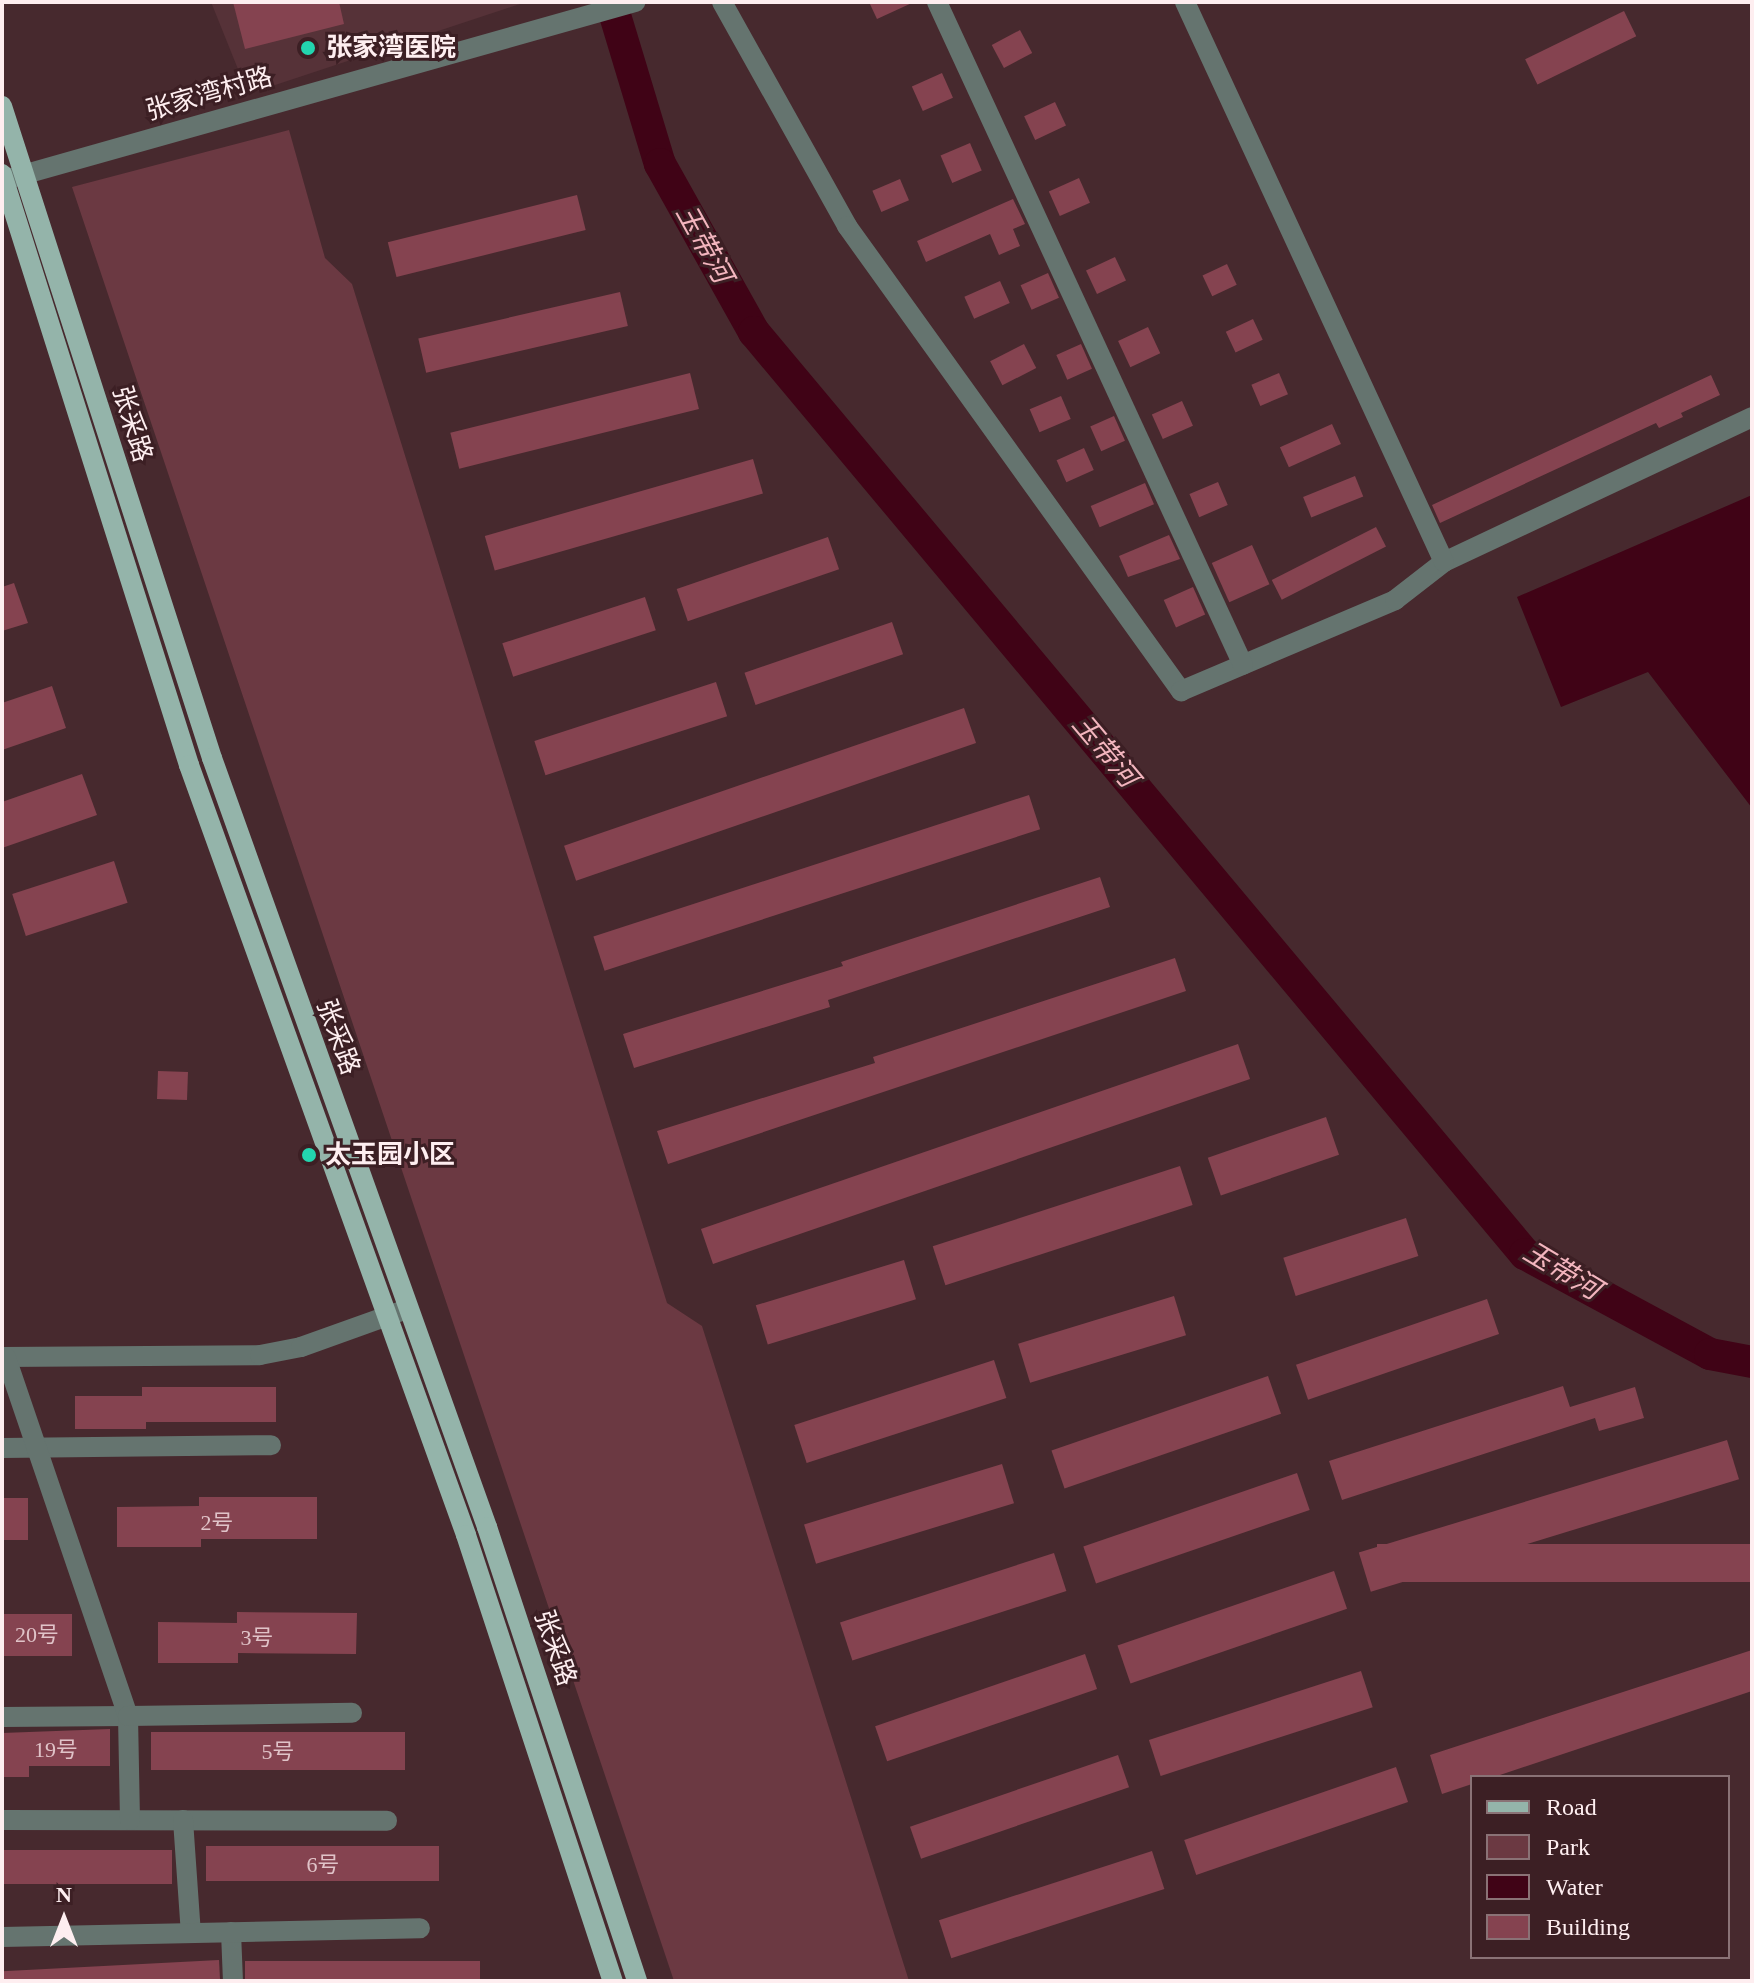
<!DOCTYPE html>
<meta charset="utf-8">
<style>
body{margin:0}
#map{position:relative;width:1754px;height:1983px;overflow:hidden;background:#47292e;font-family:"Times New Roman","Noto Sans SC",serif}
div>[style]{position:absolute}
.built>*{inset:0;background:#563238}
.green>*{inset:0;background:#6b3942}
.water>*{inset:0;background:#400316}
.river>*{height:32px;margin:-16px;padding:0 16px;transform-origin:16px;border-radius:16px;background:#400316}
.building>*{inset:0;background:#854350;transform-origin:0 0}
.minor>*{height:20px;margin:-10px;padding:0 10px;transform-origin:10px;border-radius:10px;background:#65746f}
.major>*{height:20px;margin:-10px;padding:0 10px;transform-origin:10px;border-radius:10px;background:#94b4aa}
.dots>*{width:22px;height:22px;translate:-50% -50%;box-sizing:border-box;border:4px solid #3c1f24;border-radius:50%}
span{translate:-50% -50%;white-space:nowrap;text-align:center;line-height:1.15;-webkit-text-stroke:6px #3c1f24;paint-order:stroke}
.number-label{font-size:22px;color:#e0c3c8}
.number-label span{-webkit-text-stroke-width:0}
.poi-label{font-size:26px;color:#feeef0;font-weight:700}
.left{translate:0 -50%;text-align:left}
.street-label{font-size:26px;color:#feeef0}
.water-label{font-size:28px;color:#f3b5be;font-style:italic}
.frame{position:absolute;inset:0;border:4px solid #feeef0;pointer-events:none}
.legend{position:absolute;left:1470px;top:1775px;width:260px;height:184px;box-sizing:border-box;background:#3c1f24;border:2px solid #8a7276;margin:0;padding:10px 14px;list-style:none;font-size:24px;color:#feeef0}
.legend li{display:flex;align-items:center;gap:16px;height:40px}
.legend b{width:40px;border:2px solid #8a7276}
.north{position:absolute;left:24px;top:1879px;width:80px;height:80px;-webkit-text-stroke:6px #3c1f24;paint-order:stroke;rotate:0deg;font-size:22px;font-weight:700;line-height:32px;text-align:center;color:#feeef0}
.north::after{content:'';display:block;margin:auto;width:28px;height:36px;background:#feeef0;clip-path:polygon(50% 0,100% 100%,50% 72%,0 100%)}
</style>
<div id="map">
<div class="built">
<div style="clip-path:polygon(211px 2px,526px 2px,248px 94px)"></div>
</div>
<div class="green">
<div style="clip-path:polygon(289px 130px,325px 258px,352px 284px,667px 1303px,702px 1326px,909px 1981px,674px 1981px,72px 187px)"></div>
</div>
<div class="water">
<div style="clip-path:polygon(1752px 495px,1752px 808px,1648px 672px,1561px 707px,1517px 597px)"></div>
</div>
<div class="river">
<div style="left:611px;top:2px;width:169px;rotate:73.2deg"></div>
<div style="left:660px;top:164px;width:193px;rotate:60.8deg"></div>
<div style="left:754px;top:332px;width:1202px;rotate:50.1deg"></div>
<div style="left:1525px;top:1254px;width:210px;rotate:28.4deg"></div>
<div style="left:1710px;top:1354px;width:43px;rotate:10.8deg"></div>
</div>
<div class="building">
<div style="clip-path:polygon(233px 2px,339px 2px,344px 24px,245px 49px)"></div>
<div style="clip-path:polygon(869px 2px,914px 2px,877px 19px)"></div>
<div style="left:1624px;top:11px;width:28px;height:110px;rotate:64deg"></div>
<div style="left:1020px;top:30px;width:26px;height:32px;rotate:62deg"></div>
<div style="left:942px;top:73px;width:27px;height:33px;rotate:66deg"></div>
<div style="left:1055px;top:102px;width:26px;height:34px;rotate:65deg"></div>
<div style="left:970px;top:143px;width:30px;height:32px;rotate:67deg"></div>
<div style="left:1079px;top:178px;width:27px;height:33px;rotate:66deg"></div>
<div style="left:900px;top:179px;width:23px;height:30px;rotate:67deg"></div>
<div style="left:577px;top:195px;width:36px;height:195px;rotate:76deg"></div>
<div style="clip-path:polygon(1013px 199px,1025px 224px,1013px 229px,1020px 246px,999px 255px,990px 234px,926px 262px,917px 241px)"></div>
<div style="left:1115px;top:257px;width:26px;height:32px;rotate:65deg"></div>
<div style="left:1227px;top:264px;width:23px;height:27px;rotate:65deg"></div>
<div style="left:1048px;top:273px;width:27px;height:30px;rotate:66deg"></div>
<div style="left:1000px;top:281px;width:24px;height:39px;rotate:66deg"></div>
<div style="left:620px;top:292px;width:35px;height:207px;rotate:77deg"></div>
<div style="left:1253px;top:319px;width:23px;height:30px;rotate:65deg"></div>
<div style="left:1148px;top:327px;width:29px;height:33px;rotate:65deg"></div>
<div style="left:1024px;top:344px;width:27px;height:38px;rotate:63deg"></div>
<div style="left:1081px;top:344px;width:27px;height:27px;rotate:66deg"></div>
<div style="left:690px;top:373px;width:37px;height:247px;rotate:76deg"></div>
<div style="left:1279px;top:373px;width:23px;height:30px;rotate:67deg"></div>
<div style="clip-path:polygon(1711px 375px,1720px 395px,1681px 413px,1683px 417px,1659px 428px,1656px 423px,1440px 523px,1432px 505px)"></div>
<div style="left:1061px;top:396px;width:25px;height:34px;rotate:67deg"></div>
<div style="left:1182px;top:401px;width:27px;height:33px;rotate:66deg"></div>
<div style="left:1114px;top:416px;width:27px;height:26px;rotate:66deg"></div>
<div style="left:1332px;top:424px;width:22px;height:57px;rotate:66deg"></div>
<div style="left:1084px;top:448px;width:24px;height:30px;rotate:66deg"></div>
<div style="left:753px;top:459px;width:36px;height:279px;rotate:74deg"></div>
<div style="left:1355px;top:476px;width:22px;height:56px;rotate:68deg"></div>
<div style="left:1218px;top:482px;width:25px;height:31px;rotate:67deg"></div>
<div style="left:1145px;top:483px;width:23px;height:59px;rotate:67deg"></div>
<div style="left:1376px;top:527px;width:22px;height:117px;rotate:63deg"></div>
<div style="clip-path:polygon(1169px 535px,1180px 559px,1128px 577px,1119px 556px)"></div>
<div style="left:828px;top:537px;width:34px;height:160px;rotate:71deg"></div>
<div style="left:1252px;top:545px;width:43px;height:44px;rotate:66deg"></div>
<div style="clip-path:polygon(14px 583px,28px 623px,2px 631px,2px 587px)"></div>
<div style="left:1193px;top:587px;width:30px;height:32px;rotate:66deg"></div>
<div style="left:645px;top:597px;width:35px;height:150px;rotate:72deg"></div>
<div style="left:892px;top:622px;width:34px;height:156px;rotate:71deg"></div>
<div style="left:716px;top:682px;width:36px;height:191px;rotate:72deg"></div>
<div style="clip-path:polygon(52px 686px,66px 728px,2px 750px,2px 703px)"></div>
<div style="left:964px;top:708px;width:37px;height:423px;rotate:71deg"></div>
<div style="clip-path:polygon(82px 774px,97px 815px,2px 848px,2px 802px)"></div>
<div style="left:1029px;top:795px;width:36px;height:458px;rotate:72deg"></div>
<div style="left:114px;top:861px;width:44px;height:107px;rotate:72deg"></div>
<div style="clip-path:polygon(1100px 877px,1110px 907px,828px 1000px,830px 1007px,634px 1068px,623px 1034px,843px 966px,841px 962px)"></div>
<div style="clip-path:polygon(1175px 958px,1186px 991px,668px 1164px,657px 1131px,875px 1063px,873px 1057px)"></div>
<div style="left:1238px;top:1044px;width:37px;height:568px;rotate:71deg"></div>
<div style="left:158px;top:1071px;width:30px;height:28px;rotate:2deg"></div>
<div style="left:1326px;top:1117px;width:40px;height:125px;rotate:71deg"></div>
<div style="left:1180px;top:1166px;width:41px;height:260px;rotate:72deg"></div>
<div style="left:1406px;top:1218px;width:40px;height:129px;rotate:72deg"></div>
<div style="left:904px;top:1260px;width:41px;height:155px;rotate:73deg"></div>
<div style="left:1174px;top:1296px;width:41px;height:163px;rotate:73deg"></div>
<div style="left:1487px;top:1299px;width:37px;height:202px;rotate:71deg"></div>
<div style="left:994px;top:1360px;width:40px;height:210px;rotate:72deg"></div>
<div style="left:1268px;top:1376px;width:40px;height:229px;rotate:71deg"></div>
<div style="clip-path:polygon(1563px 1386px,1570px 1407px,1635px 1387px,1644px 1418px,1599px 1431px,1595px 1418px,1342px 1500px,1329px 1461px)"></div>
<div style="clip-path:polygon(142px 1387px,276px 1387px,276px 1422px,146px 1422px,146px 1429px,75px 1429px,75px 1396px,142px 1396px)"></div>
<div style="left:1727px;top:1440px;width:41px;height:385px;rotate:73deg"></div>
<div style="left:1002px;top:1464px;width:41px;height:207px;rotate:73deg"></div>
<div style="left:1297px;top:1473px;width:39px;height:226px;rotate:71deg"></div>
<div style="clip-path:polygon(199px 1497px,317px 1497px,317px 1539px,201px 1539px,201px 1547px,117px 1547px,117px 1507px,199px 1506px)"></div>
<div style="left:2px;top:1498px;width:26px;height:42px"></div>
<div style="left:1752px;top:1544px;width:38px;height:375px;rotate:90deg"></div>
<div style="left:1054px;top:1553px;width:40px;height:225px;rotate:72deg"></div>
<div style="left:1334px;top:1571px;width:40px;height:229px;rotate:71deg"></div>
<div style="clip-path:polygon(237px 1612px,357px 1613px,356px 1654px,238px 1653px,238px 1663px,158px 1663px,158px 1622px,237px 1623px)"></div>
<div style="left:72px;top:1614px;width:42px;height:70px;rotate:90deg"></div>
<div style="clip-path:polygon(1752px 1650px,1752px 1691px,1494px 1777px,1472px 1777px,1472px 1784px,1442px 1794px,1430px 1755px)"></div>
<div style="left:1085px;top:1654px;width:37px;height:222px;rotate:71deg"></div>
<div style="left:1361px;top:1671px;width:38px;height:223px;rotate:72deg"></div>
<div style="clip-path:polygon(110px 1729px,110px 1766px,29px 1766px,29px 1777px,2px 1777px,2px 1733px)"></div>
<div style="left:405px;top:1732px;width:38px;height:254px;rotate:90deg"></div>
<div style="left:1118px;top:1755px;width:34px;height:220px;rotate:71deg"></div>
<div style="left:1396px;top:1767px;width:37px;height:224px;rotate:71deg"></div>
<div style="left:439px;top:1846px;width:35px;height:233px;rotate:90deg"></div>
<div style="left:2px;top:1850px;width:170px;height:34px"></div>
<div style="left:1152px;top:1851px;width:40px;height:224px;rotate:72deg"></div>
<div style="left:219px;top:1960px;width:21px;height:217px;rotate:87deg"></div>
<div style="left:245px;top:1961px;width:235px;height:20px"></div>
</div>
<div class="minor">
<div style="left:722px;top:2px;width:257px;rotate:60.8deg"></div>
<div style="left:847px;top:226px;width:573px;rotate:54.31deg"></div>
<div style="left:1181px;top:691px;width:233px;rotate:-23deg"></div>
<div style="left:1395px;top:600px;width:62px;rotate:-37.8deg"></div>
<div style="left:1444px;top:562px;width:340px;rotate:-25.2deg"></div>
<div style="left:937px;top:2px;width:730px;rotate:65.22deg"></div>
<div style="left:1185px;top:2px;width:617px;rotate:65.18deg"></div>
<div style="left:8px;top:179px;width:652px;rotate:-15.76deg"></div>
<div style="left:2px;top:1357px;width:258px;rotate:-0.4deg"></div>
<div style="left:260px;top:1355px;width:42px;rotate:-11deg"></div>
<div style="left:301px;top:1347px;width:113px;rotate:-19.7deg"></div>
<div style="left:2px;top:1448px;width:269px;rotate:-0.6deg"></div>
<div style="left:2px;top:1717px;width:126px;rotate:-0.5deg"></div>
<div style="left:128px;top:1716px;width:379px;rotate:-108.8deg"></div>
<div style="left:2px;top:1820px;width:385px;rotate:0.1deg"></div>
<div style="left:130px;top:1820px;width:104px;rotate:-91.1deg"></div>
<div style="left:128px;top:1716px;width:224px;rotate:-0.8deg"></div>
<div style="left:183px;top:1820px;width:113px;rotate:86deg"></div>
<div style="left:231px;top:1932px;width:49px;rotate:87.7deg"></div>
<div style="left:2px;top:1937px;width:418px;rotate:-1.2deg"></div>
</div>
<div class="major">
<div style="left:2px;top:106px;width:685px;rotate:72.15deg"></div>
<div style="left:212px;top:758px;width:817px;rotate:70.32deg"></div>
<div style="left:487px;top:1527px;width:478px;rotate:71.7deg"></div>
<div style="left:2px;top:174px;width:620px;rotate:72.44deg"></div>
<div style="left:189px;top:765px;width:818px;rotate:70.21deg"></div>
<div style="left:466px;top:1535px;width:470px;rotate:71.8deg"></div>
</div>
<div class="dots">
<div style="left:308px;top:48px;background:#23d5af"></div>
<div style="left:309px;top:1155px;background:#23d5af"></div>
</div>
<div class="number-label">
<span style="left:217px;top:1523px">2号</span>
<span style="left:37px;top:1635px">20号</span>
<span style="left:257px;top:1638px">3号</span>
<span style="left:56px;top:1750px">19号</span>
<span style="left:278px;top:1752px">5号</span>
<span style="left:323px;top:1865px">6号</span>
</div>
<div class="poi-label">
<span class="left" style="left:326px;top:48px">张家湾医院</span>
<span class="left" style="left:325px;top:1155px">太玉园小区</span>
</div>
<div class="street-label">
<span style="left:209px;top:94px;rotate:-16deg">张家湾村路</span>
<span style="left:132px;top:424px;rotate:73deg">张采路</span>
<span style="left:338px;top:1037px;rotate:70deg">张采路</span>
<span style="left:555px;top:1648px;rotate:71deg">张采路</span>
</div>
<div class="water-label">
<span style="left:704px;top:244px;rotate:61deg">玉带河</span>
<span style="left:1105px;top:751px;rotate:50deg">玉带河</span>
<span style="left:1562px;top:1271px;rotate:31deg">玉带河</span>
</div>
<div class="frame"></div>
<ul class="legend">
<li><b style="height:10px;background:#94b4aa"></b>Road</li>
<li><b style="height:22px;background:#6b3942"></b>Park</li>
<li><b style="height:22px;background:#400316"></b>Water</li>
<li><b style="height:22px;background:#854350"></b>Building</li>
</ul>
<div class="north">N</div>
</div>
